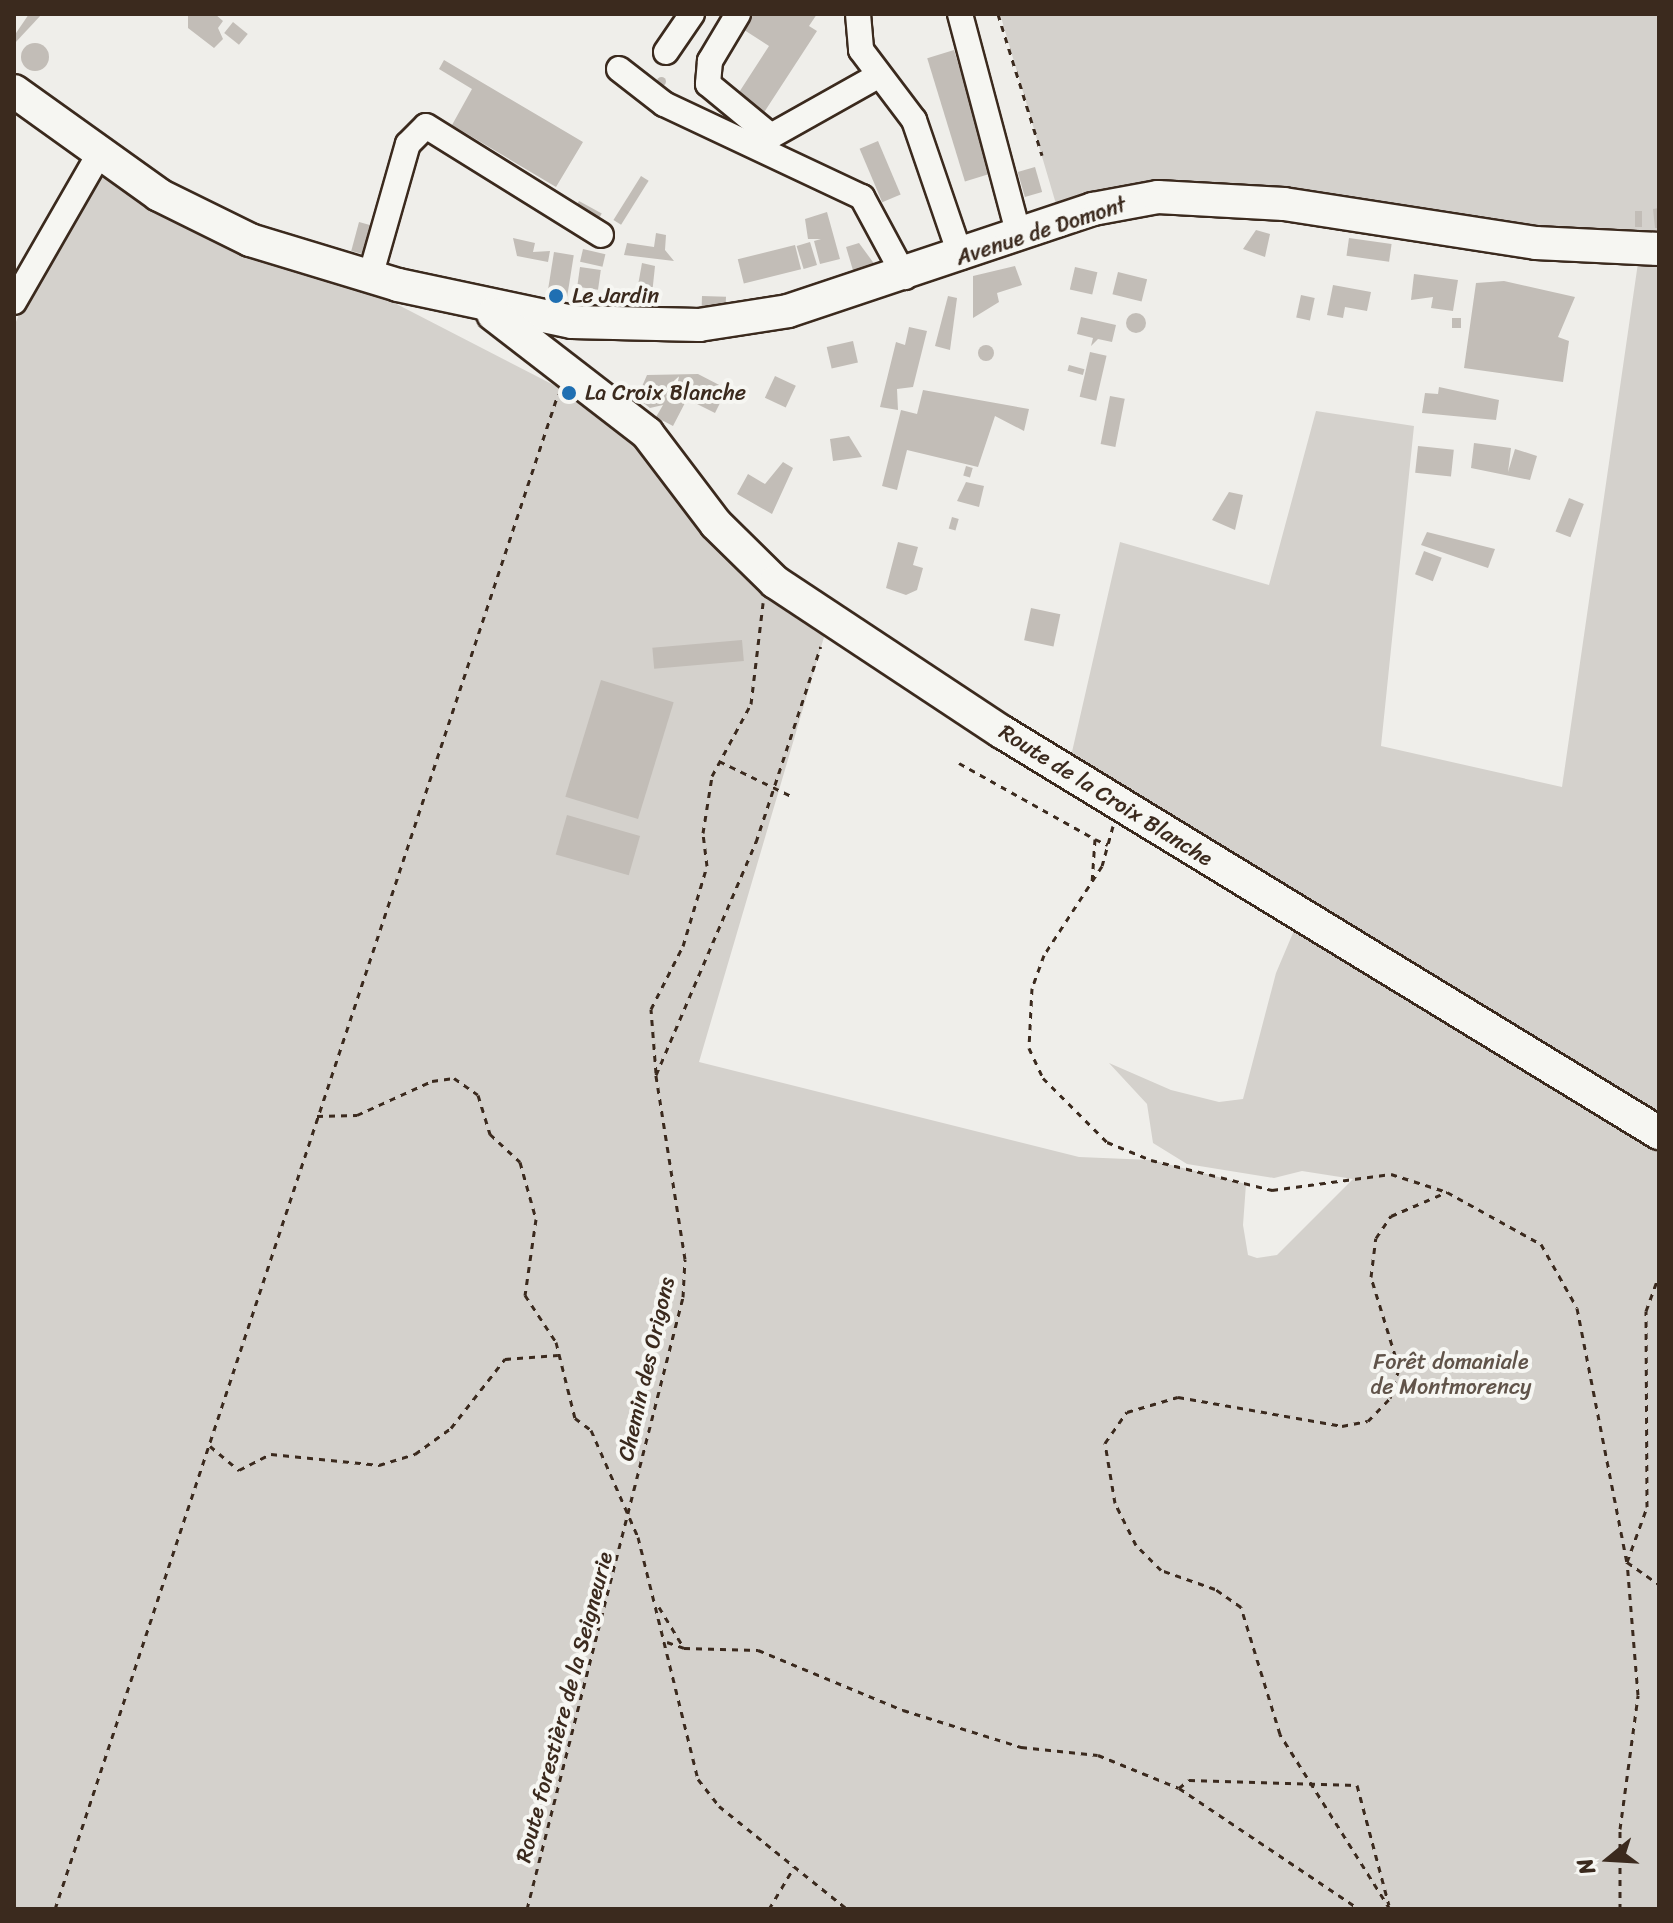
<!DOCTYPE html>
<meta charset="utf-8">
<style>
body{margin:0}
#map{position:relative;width:1673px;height:1923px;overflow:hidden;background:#efeeea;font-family:Sriracha,sans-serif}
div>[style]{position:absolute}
.green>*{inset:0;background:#d4d1cc}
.building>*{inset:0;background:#c2bdb7;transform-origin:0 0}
.round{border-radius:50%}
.path>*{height:3px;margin-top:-1.5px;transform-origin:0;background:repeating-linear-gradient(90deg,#3b2a1e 0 6px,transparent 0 12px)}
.roads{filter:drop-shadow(2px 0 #3b2a1e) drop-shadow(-2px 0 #3b2a1e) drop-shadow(0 2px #3b2a1e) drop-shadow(0 -2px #3b2a1e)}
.minor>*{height:24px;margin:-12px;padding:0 12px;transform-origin:12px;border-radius:12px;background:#f6f6f2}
.major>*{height:32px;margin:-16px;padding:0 16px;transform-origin:16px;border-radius:16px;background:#f6f6f2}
.dots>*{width:22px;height:22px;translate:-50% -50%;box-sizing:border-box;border:4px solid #f6f6f2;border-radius:50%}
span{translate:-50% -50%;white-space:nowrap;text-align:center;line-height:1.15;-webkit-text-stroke:8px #f6f6f2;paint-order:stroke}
.street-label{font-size:22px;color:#3b2a1e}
.poi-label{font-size:22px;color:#3b2a1e}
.left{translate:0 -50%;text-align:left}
.park-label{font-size:22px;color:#61544a}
.frame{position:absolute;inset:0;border:16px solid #3b2a1e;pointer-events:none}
.north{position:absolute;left:1569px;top:1819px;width:80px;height:80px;-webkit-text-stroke:6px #f6f6f2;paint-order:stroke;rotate:252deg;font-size:22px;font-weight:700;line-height:32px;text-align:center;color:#3b2a1e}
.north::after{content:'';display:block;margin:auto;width:28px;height:36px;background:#3b2a1e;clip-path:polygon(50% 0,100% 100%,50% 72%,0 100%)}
</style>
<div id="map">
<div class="green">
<div style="clip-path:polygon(1000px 14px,1659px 14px,1659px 1909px,14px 1909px,14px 327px,86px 144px,614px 416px,829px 620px,699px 1062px,1079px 1157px,1151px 1160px,1246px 1184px,1243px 1225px,1248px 1255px,1257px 1258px,1277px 1255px,1353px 1179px,1302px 1171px,1274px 1178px,1187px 1164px,1153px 1143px,1147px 1104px,1109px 1063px,1171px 1090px,1219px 1102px,1243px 1099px,1276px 973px,1301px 914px,1069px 765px,1120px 542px,1269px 585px,1316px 411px,1414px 426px,1381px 746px,1562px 787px,1640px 249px,1158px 197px,1061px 221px)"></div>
</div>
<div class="building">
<div style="clip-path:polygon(29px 14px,42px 14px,14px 44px,14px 36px)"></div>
<div style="clip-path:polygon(188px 14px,215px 14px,223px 21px,218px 28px,223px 39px,214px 48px,188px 28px)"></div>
<div style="clip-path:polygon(746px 14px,817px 14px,809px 26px,817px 31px,763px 114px,736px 97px,769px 46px,738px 26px)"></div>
<div style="left:233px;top:22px;width:19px;height:14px;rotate:39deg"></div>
<div class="round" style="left:21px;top:43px;width:28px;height:28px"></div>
<div style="left:954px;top:50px;width:129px;height:28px;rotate:73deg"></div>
<div style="clip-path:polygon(444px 60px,583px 142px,556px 187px,452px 125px,472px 89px,439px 69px)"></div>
<div class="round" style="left:656.5px;top:76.5px;width:9px;height:9px"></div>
<div style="left:878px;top:141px;width:58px;height:20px;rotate:67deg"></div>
<div style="left:1035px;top:167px;width:26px;height:18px;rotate:74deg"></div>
<div style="left:641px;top:176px;width:9px;height:52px;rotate:32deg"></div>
<div style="left:579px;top:201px;width:26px;height:10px;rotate:29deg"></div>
<div style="clip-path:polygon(1659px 208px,1659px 228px,1655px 228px,1653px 209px)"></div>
<div style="left:1635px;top:211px;width:7px;height:16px"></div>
<div style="clip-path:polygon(827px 212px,840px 259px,820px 264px,814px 241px,821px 239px,808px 239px,805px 219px)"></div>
<div style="left:359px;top:222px;width:16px;height:30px;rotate:15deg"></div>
<div style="clip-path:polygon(1256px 230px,1270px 234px,1265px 257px,1243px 249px)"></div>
<div style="clip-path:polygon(656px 233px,666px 235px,665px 250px,674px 261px,624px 255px,627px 243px,654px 247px)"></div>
<div style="clip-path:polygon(513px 238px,535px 243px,533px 252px,550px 251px,548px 262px,517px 256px)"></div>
<div style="left:1349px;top:238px;width:43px;height:18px;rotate:8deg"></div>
<div style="left:810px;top:242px;width:24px;height:14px;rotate:73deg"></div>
<div style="clip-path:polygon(859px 243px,878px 269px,855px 277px,846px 247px)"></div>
<div style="left:795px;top:245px;width:25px;height:59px;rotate:76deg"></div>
<div style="left:583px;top:249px;width:23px;height:13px;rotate:13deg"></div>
<div style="left:554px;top:252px;width:20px;height:42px;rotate:9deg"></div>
<div style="clip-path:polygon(642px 263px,655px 266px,651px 304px,635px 302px)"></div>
<div style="clip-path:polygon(1015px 266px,1022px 285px,997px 293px,999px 302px,973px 318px,973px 276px)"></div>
<div style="left:580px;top:267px;width:21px;height:20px;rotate:8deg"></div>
<div style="left:1075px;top:267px;width:23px;height:23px;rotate:13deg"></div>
<div style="left:1118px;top:272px;width:30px;height:23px;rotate:14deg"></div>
<div style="clip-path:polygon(1414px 274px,1458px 280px,1453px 311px,1431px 308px,1433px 297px,1411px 300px)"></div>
<div style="clip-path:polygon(1504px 281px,1575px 297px,1558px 337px,1569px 341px,1563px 382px,1464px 368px,1476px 283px)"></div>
<div style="clip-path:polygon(1333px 285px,1371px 292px,1367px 311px,1345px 307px,1343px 318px,1327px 315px)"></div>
<div style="left:611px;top:291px;width:16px;height:16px;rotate:4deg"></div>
<div style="left:1301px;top:295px;width:14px;height:23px;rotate:12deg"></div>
<div style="left:702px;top:296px;width:24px;height:12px;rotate:2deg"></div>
<div style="clip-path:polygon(948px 296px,957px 298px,950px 350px,935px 346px)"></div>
<div class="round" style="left:1126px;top:313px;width:20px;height:20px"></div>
<div style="clip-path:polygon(1081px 317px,1116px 325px,1112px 342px,1098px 339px,1091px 346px,1093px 338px,1077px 334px)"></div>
<div style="left:1452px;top:318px;width:9px;height:10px"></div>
<div style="clip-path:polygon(909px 327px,927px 331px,913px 387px,897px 389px,898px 410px,880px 407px,896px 342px,905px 345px)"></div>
<div style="left:853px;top:341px;width:22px;height:27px;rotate:77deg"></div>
<div class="round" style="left:978px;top:345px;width:16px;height:16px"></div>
<div style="left:1090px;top:352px;width:17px;height:46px;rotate:13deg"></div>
<div style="left:1069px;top:365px;width:16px;height:6px;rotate:15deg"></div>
<div style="clip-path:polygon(698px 374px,727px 389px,715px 413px,687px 399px,673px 426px,656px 417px,663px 405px,650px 408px,637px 398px,647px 375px)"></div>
<div style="left:775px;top:376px;width:23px;height:24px;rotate:25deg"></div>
<div style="clip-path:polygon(625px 385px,635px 394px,631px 399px,620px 390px)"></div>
<div style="clip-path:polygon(1439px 387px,1499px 400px,1496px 420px,1422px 413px,1425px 393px,1438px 394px)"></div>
<div style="clip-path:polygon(923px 390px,1029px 409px,1024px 431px,995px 416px,978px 467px,907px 450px,897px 490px,882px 486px,901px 410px,917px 414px)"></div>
<div style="left:1110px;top:396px;width:15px;height:49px;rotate:11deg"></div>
<div style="clip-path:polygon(849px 436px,862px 457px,833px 461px,830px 439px)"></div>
<div style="clip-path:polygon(1474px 443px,1511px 448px,1508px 472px,1515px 449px,1537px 456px,1530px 480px,1471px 468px)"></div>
<div style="left:1418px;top:446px;width:36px;height:27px;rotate:6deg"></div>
<div style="clip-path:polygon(783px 462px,793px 468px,772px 514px,737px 494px,748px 474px,765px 484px)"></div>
<div style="left:966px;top:466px;width:7px;height:10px;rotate:16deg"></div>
<div style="clip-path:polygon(966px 482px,984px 486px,979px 507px,957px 501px)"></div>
<div style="clip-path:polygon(1229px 492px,1243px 495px,1235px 530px,1212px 520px)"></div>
<div style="left:1569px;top:498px;width:16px;height:36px;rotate:22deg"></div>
<div style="left:952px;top:517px;width:7px;height:12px;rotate:16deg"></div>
<div style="clip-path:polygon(1427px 532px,1495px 549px,1488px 568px,1421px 545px)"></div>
<div style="clip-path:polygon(898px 542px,918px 547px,913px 565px,923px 568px,917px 590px,906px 595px,886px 588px)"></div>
<div style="left:1424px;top:551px;width:19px;height:25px;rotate:21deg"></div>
<div style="left:1031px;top:608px;width:30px;height:33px;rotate:12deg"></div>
<div style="left:742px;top:640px;width:21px;height:90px;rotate:85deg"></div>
<div style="left:601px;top:680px;width:76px;height:122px;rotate:17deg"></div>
<div style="left:567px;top:815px;width:76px;height:41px;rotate:16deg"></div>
</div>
<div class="path">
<div style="left:998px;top:14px;width:148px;rotate:72.7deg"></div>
<div style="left:719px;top:761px;width:80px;rotate:25.9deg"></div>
<div style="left:959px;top:763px;width:156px;rotate:29.2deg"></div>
<div style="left:1095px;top:839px;width:44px;rotate:93.9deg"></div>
<div style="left:1113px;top:826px;width:41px;rotate:105.4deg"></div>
<div style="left:1102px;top:866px;width:106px;rotate:123.1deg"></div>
<div style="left:1044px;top:955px;width:35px;rotate:110deg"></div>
<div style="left:1032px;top:988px;width:60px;rotate:92.9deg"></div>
<div style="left:1029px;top:1048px;width:33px;rotate:65deg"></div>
<div style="left:1043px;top:1078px;width:91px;rotate:45deg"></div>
<div style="left:1107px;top:1142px;width:48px;rotate:22.2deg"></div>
<div style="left:1151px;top:1160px;width:125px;rotate:13.9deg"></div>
<div style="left:1272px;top:1190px;width:120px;rotate:-7.7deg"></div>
<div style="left:1391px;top:1174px;width:59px;rotate:17.8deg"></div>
<div style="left:1447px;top:1192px;width:107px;rotate:29deg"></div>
<div style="left:1541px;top:1244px;width:73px;rotate:60.6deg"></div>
<div style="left:1577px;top:1308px;width:259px;rotate:78.9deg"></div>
<div style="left:1627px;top:1562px;width:39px;rotate:35deg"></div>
<div style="left:1095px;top:839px;width:14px;rotate:25deg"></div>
<div style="left:656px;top:1073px;width:64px;rotate:-94.5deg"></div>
<div style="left:651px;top:1009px;width:71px;rotate:-63.1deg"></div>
<div style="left:683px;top:946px;width:84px;rotate:-73.3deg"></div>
<div style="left:707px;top:866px;width:33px;rotate:-97deg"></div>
<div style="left:703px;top:833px;width:58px;rotate:-81deg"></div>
<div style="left:712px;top:776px;width:82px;rotate:-61.6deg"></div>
<div style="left:751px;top:704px;width:102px;rotate:-83.2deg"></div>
<div style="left:317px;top:1116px;width:40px;rotate:-1.4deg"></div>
<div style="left:357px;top:1115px;width:82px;rotate:-24.4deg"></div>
<div style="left:432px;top:1081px;width:22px;rotate:-8deg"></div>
<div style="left:454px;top:1078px;width:29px;rotate:35deg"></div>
<div style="left:478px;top:1095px;width:41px;rotate:72.9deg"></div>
<div style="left:490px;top:1134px;width:41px;rotate:43deg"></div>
<div style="left:520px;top:1162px;width:59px;rotate:74.3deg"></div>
<div style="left:536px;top:1219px;width:77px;rotate:98.2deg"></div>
<div style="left:525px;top:1295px;width:56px;rotate:56.6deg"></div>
<div style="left:556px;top:1342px;width:78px;rotate:76deg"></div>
<div style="left:575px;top:1418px;width:20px;rotate:37deg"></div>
<div style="left:591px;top:1430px;width:117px;rotate:66.3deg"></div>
<div style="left:638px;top:1537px;width:249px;rotate:76.1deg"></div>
<div style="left:698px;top:1779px;width:34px;rotate:52deg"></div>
<div style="left:719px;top:1806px;width:164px;rotate:38.8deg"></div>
<div style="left:210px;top:1446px;width:38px;rotate:40deg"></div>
<div style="left:239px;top:1470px;width:36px;rotate:-27deg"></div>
<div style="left:271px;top:1454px;width:109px;rotate:5.8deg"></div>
<div style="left:379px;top:1465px;width:38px;rotate:-17deg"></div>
<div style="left:415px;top:1454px;width:44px;rotate:-35.8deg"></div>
<div style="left:451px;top:1428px;width:88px;rotate:-52deg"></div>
<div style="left:505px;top:1359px;width:53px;rotate:-4.3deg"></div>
<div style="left:659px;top:1607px;width:48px;rotate:58.6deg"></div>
<div style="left:684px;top:1648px;width:74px;rotate:1.5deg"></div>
<div style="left:758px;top:1650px;width:157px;rotate:22.5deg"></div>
<div style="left:903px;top:1710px;width:124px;rotate:17.4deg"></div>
<div style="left:1021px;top:1747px;width:77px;rotate:5.9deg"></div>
<div style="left:1098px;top:1755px;width:87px;rotate:22.2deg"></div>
<div style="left:1179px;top:1788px;width:217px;rotate:33.9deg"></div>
<div style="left:667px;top:1642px;width:18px;rotate:19deg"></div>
<div style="left:1179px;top:1788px;width:13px;rotate:-39deg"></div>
<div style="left:1189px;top:1780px;width:168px;rotate:1.7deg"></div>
<div style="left:1357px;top:1785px;width:124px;rotate:75.1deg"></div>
<div style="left:55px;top:1909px;width:1596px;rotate:-71.63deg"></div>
<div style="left:527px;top:1909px;width:632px;rotate:-75.7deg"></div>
<div style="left:683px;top:1297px;width:38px;rotate:-87deg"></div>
<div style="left:685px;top:1259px;width:186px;rotate:-99deg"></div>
<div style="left:656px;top:1075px;width:254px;rotate:-66.8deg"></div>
<div style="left:756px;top:842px;width:206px;rotate:-71.7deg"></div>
<div style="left:769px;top:1909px;width:49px;rotate:-59.2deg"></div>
<div style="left:1390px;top:1909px;width:207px;rotate:-122.2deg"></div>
<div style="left:1280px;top:1734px;width:133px;rotate:-107.1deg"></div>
<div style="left:1241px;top:1607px;width:32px;rotate:-145deg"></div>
<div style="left:1215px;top:1589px;width:57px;rotate:-160.6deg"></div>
<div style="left:1161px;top:1570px;width:35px;rotate:-135deg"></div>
<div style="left:1136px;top:1545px;width:47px;rotate:-116.6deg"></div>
<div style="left:1115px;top:1503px;width:61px;rotate:-99.5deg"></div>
<div style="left:1105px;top:1443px;width:38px;rotate:-55deg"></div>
<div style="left:1127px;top:1412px;width:53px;rotate:-16.4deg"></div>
<div style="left:1178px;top:1397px;width:167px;rotate:10deg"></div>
<div style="left:1342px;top:1426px;width:26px;rotate:-11deg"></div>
<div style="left:1368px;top:1421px;width:32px;rotate:-46deg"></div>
<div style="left:1390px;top:1398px;width:31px;rotate:-73deg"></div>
<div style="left:1399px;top:1368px;width:95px;rotate:-107.1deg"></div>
<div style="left:1371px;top:1277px;width:39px;rotate:-83deg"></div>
<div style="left:1376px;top:1238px;width:27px;rotate:-56deg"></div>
<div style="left:1391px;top:1216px;width:61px;rotate:-23.2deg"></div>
<div style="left:1620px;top:1909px;width:80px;rotate:-90deg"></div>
<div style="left:1620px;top:1829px;width:135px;rotate:-82.3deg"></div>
<div style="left:1638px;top:1695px;width:133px;rotate:-94.7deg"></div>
<div style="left:1627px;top:1562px;width:59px;rotate:-70deg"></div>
<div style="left:1647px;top:1507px;width:196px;rotate:-90.3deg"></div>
<div style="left:1646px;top:1311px;width:37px;rotate:-70deg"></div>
</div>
<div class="roads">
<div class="minor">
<div style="left:738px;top:14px;width:55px;rotate:120.8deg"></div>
<div style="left:710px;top:61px;width:23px;rotate:95deg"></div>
<div style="left:708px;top:84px;width:82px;rotate:39.5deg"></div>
<div style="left:771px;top:136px;width:123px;rotate:-29.3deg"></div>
<div style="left:858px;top:14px;width:36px;rotate:85deg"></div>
<div style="left:861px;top:50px;width:88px;rotate:52.9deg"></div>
<div style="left:914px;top:120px;width:145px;rotate:71.1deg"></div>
<div style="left:960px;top:14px;width:230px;rotate:75.1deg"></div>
<div style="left:666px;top:52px;width:46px;rotate:-55.6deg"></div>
<div style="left:619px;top:69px;width:57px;rotate:37.9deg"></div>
<div style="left:664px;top:104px;width:219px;rotate:25.2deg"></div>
<div style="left:862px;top:197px;width:91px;rotate:61.7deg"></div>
<div style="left:370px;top:277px;width:138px;rotate:-74.1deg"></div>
<div style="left:408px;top:144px;width:25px;rotate:-45deg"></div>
<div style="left:426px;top:126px;width:206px;rotate:31.9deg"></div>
<div style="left:14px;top:302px;width:171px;rotate:-60.1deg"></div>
</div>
<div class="major">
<div style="left:14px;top:91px;width:178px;rotate:35.6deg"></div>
<div style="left:159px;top:195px;width:102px;rotate:26.3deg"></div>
<div style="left:250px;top:240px;width:155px;rotate:16.9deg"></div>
<div style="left:398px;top:285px;width:178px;rotate:12deg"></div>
<div style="left:572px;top:322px;width:127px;rotate:1.4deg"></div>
<div style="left:699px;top:325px;width:90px;rotate:-8.9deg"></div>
<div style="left:788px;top:311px;width:322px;rotate:-18.5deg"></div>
<div style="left:1093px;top:209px;width:66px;rotate:-10.5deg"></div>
<div style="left:1158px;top:197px;width:126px;rotate:3.2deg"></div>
<div style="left:1284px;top:204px;width:255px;rotate:8.8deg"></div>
<div style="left:1536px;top:243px;width:123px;rotate:2.8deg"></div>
<div style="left:493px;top:314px;width:195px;rotate:37.7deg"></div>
<div style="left:647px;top:433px;width:114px;rotate:52.8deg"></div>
<div style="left:716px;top:524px;width:83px;rotate:44.5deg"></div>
<div style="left:775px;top:582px;width:272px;rotate:33.5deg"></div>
<div style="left:1002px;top:732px;width:770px;rotate:31.4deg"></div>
</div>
</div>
<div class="dots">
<div style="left:556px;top:296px;background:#1f6fb2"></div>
<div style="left:569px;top:393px;background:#1f6fb2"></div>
</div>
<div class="street-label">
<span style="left:1041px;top:231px;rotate:-18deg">Avenue de Domont</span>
<span style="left:1106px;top:795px;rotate:32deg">Route de la Croix Blanche</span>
<span style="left:646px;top:1369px;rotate:-77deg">Chemin des Origons</span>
<span style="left:564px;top:1707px;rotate:-75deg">Route forestière de la Seigneurie</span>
</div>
<div class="poi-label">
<span class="left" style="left:572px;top:296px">Le Jardin</span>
<span class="left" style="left:585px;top:393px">La Croix Blanche</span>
</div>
<div class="park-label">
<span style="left:1451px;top:1374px">Forêt domaniale<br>de Montmorency</span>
</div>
<div class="frame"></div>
<div class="north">N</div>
</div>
